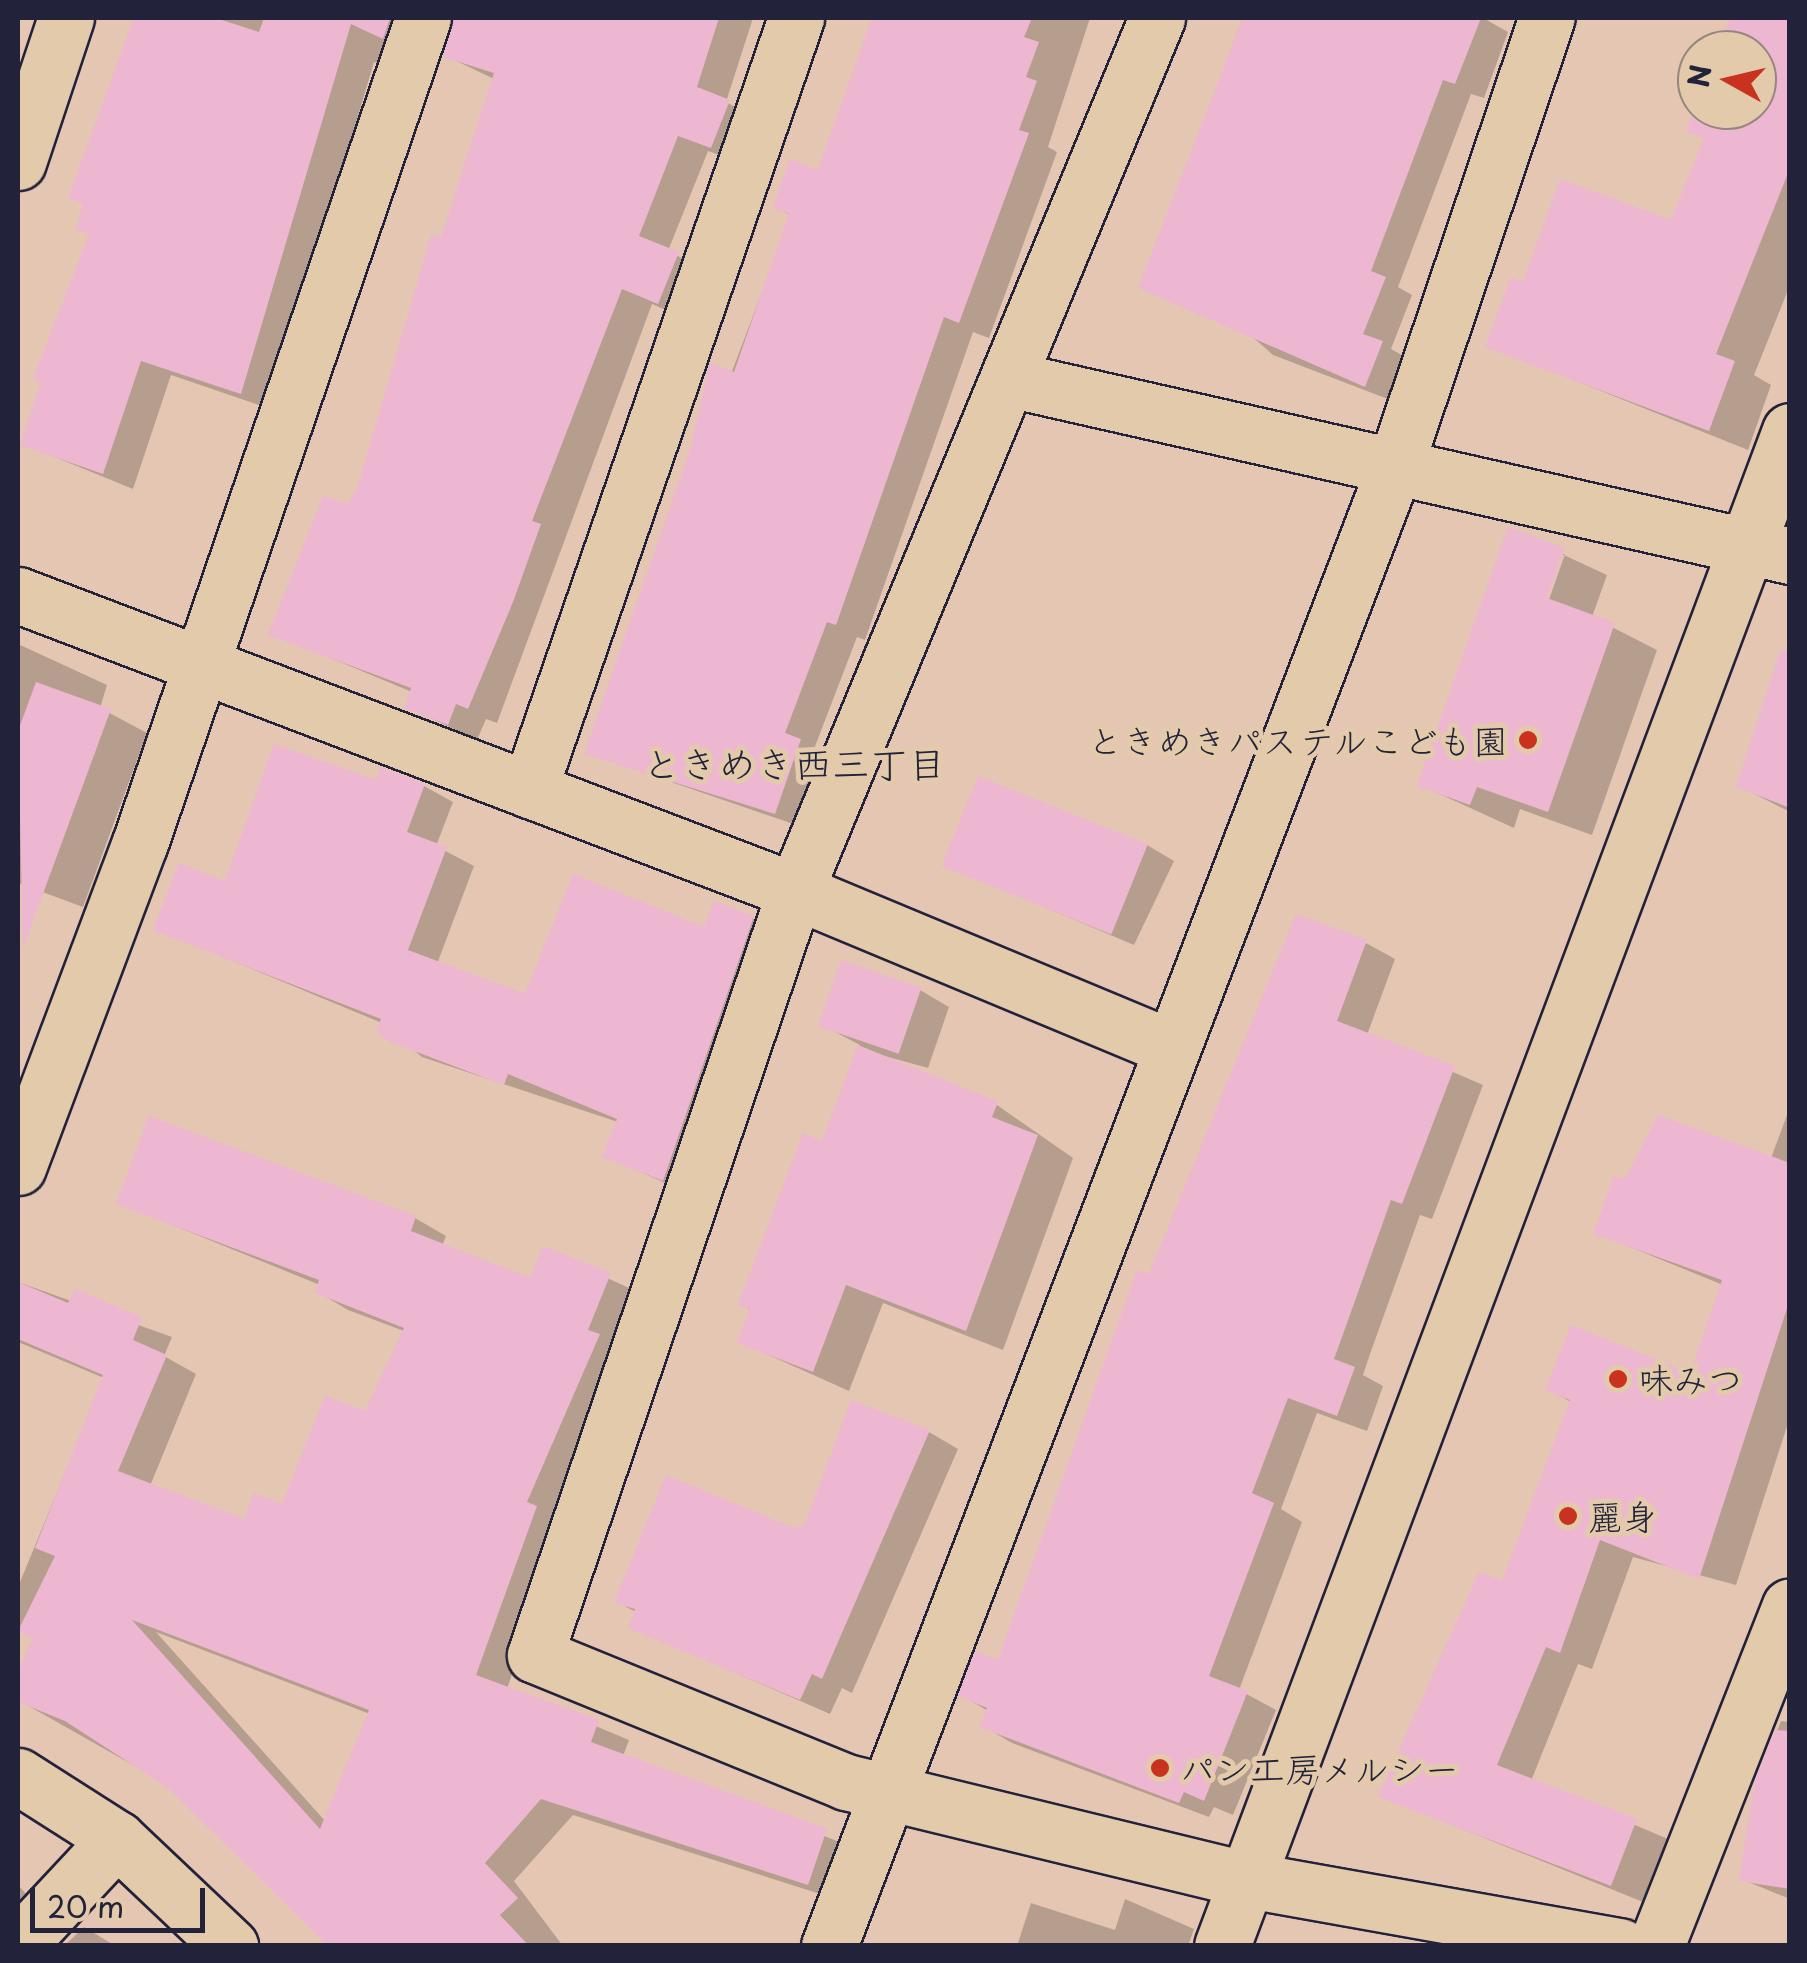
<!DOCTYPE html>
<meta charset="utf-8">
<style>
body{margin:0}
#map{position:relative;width:1807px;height:1963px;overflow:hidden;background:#e4c6b3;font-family:"Playpen Sans","Klee One",sans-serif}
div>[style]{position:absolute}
.shadow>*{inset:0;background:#0003}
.building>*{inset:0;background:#edb7d1;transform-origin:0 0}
.roads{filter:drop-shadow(2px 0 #22223b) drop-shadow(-2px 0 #22223b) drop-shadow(0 2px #22223b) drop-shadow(0 -2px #22223b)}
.street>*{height:55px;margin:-27.5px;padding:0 27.5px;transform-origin:27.5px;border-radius:27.5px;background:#e2caab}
.secondary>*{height:55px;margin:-27.5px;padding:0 27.5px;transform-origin:27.5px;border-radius:27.5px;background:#e2caab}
.dots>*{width:28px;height:28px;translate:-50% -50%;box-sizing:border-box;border:5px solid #e2caab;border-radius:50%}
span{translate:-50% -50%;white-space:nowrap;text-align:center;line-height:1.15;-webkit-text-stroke:10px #e2caab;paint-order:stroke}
.poi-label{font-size:35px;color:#22223b}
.right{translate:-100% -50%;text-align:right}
.left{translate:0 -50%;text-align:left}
.neighbourhood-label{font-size:38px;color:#22223b}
.frame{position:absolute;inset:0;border:20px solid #22223b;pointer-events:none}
.north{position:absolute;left:1677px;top:30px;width:100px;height:100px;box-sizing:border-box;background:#e2caab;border:2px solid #95877e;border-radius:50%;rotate:278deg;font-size:28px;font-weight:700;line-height:40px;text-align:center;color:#22223b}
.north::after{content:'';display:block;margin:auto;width:35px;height:45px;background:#c8321e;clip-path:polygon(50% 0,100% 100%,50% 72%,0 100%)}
.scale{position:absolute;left:30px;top:1888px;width:175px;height:45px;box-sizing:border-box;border:5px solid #22223b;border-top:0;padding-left:12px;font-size:30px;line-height:35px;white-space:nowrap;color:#22223b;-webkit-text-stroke:8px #e2caab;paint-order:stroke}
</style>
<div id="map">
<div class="shadow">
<div style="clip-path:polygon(136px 18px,396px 18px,381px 64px,374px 62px,271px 409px,171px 375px,133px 489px,23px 444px,91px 235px,85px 205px,71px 197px)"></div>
<div style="clip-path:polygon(455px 18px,753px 18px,726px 102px,758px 119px,741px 163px,708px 151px,668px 251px,707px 271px,687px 319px,652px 304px,497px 723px,486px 719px,477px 740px,407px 707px,412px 692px,271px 633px,359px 490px,494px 79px,446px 56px)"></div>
<div style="clip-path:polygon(876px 18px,1090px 18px,1048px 147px,1057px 152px,989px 338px,973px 332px,865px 640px,857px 637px,814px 749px,829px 758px,805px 828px,587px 753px,791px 216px,776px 207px,819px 173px)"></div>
<div style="clip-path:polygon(1243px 18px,1483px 18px,1508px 32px,1484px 98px,1471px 94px,1398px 287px,1412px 295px,1391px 349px,1409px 359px,1393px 401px,1273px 355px,1248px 333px,1142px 287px)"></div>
<div style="clip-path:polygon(1732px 18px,1790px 18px,1790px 285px,1754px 375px,1771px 385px,1748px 450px,1489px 346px,1525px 285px,1673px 223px,1706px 139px,1689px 130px,1697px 110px,1757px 110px,1757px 50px,1720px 50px)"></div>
<div style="clip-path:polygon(evenodd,1510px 530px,1607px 575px,1592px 617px,1657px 650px,1592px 835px,1520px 809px,1514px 828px,1420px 785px,1510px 530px,1560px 554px,1565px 554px,1545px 611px,1540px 609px,1560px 554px)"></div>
<div style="clip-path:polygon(18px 644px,107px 685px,100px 708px,147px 733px,83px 907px,18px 883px)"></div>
<div style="clip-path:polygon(1790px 706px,1790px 812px,1739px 786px)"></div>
<div style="clip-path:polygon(378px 783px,424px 786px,453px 802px,436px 846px,474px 866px,437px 964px,526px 998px,753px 918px,781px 934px,692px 1195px,605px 1156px,618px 1122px,422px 1057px,382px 1023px,156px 929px)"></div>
<div style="clip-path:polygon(1147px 845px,1174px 861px,1134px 945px,945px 865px)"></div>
<div style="clip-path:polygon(1366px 943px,1395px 959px,1367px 1035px,1483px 1085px,1432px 1219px,1420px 1215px,1370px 1354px,1363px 1375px,1383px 1386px,1367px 1431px,1317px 1413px,1281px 1509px,1302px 1522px,1239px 1690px,1276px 1710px,1233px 1815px,1214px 1807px,1209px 1817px,1012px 1743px,983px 1726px,988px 1711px,961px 1695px,1000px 1663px,1150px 1277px)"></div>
<div style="clip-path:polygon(920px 990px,949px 1007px,928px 1068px,863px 1050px,997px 1105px,1073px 1158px,1003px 1350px,883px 1303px,849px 1391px,740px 1342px,752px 1311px,741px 1304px,824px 1144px,860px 1045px,822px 1025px)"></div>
<div style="clip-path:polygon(1790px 1107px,1790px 1417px,1736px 1585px,1633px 1557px,1592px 1669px,1578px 1664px,1531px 1781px,1668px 1839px,1643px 1902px,1381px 1796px,1504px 1584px,1571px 1402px,1548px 1389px,1692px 1376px,1723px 1285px,1596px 1233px,1626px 1182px,1771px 1158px)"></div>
<div style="clip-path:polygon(evenodd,119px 1203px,415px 1218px,446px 1236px,442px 1246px,532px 1281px,544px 1249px,640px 1293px,507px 1689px,629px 1740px,623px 1756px,857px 1849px,839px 1900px,573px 1815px,514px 1881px,563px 1946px,329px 1946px,170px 1786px,18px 1700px,18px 1675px,36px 1639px,18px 1629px,18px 1587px,104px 1378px,18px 1342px,18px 1282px,172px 1337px,164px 1356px,196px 1374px,150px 1486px,245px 1522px,284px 1507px,367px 1415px,404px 1331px,348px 1310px,318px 1292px,320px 1285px,119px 1203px,156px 1632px,370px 1714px,326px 1822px,156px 1632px)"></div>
<div style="clip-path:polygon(929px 1432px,958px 1449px,852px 1693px,842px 1688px,830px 1714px,631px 1627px,636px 1612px,617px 1602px,807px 1526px)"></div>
<div style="clip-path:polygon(1781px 1721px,1790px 1722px,1790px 1899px,1741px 1879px,1760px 1774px)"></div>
<div style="clip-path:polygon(18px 1885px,46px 1916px,18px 1946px)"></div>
<div style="clip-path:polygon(1125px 1899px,1194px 1929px,1188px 1946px,1017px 1946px,1031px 1903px,1115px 1930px)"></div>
<div style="clip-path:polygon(84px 1927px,112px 1944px,114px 1946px,64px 1946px)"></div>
</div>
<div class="building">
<div style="clip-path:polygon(134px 18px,216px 18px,259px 32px,264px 18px,390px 18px,383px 39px,351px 24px,241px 394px,141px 361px,103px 474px,20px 445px,41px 382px,33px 379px,89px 234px,76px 229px,83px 204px,68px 198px)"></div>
<div style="clip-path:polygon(453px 18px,719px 18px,697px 87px,730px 100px,711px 148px,678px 136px,639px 236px,679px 252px,658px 304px,622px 289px,532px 521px,541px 524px,513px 602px,468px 709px,456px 704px,448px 725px,404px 708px,411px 688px,268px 635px,323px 496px,347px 504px,357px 489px,431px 235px,441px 237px,494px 73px,443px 57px)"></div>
<div style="clip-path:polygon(872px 18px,1032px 18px,1024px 37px,1039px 42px,1026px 77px,1037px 81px,1019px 130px,1029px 133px,959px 323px,944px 317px,836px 625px,827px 622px,785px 733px,801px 739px,775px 814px,584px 754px,690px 450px,710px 363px,734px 372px,789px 214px,773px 208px,790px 159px,818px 170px)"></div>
<div style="clip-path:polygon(1243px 18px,1481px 18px,1455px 84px,1443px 80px,1371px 271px,1386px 277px,1363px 334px,1383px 341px,1365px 387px,1138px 288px)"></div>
<div style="clip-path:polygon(1730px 18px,1790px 18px,1790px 168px,1716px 354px,1735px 361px,1709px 431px,1485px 347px,1511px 277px,1523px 282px,1560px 179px,1671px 220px,1704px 138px,1686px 131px,1697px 103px,1697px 110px,1757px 110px,1757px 50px,1717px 50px)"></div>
<div style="clip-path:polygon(1508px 527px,1565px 548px,1547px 598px,1615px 623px,1548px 812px,1477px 787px,1470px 805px,1417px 786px)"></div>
<div style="clip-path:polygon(1780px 651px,1790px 652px,1790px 808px,1736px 787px)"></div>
<div style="clip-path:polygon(36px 682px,111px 709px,23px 948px,18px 731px)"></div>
<div style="clip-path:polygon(274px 744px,376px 780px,381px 767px,425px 784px,407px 832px,447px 847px,408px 950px,525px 994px,573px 874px,704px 927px,714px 901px,754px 916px,663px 1181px,602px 1157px,617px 1119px,508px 1074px,504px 1085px,390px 1042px,376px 1031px,381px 1019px,153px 930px,179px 863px,225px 881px)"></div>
<div style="left:978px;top:776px;width:183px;height:97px;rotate:22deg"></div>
<div style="clip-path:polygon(1296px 914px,1367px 940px,1337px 1021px,1455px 1066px,1402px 1204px,1391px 1200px,1342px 1337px,1334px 1359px,1355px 1367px,1337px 1416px,1288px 1398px,1252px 1493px,1274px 1503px,1209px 1676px,1248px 1691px,1204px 1801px,1184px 1792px,1179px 1803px,979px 1727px,987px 1708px,958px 1696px,975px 1651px,998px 1660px,1137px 1270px,1149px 1274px)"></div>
<div style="left:841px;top:960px;width:85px;height:70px;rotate:19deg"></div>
<div style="clip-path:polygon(858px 1045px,998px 1102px,992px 1117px,1038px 1135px,966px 1331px,846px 1285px,813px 1372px,737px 1343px,750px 1309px,738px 1305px,803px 1133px,822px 1141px)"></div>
<div style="clip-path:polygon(1658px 1115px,1790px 1163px,1790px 1299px,1699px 1579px,1600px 1540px,1560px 1653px,1546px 1647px,1497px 1765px,1637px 1819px,1611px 1886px,1378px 1797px,1479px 1572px,1502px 1581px,1570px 1400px,1545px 1390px,1571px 1325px,1690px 1373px,1722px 1280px,1593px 1234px,1614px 1176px,1625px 1179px)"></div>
<div style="clip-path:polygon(evenodd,149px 1116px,416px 1216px,411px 1231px,530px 1278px,543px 1246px,611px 1273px,588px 1330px,600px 1334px,527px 1502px,537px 1506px,476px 1675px,599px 1720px,591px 1742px,827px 1829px,808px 1885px,541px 1799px,485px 1863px,518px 1898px,500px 1915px,529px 1946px,327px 1945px,168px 1788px,65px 1721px,18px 1702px,18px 1670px,33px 1639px,18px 1631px,55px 1556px,35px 1548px,103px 1375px,18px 1339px,18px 1282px,68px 1303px,75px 1289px,142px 1317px,133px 1340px,167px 1355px,118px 1471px,244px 1519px,254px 1493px,282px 1504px,325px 1396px,365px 1411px,404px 1328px,315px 1293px,319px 1280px,116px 1204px,149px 1116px,132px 1620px,369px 1710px,320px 1829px,132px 1620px)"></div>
<div style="clip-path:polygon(851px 1400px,930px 1430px,822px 1679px,812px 1674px,800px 1700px,628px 1628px,635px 1609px,614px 1603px,666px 1475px,794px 1528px,805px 1524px)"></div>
<div style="clip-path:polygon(1775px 1730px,1790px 1731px,1790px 1889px,1739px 1881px,1755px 1780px)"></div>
</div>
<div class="roads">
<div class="street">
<div style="left:1157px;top:18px;width:945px;rotate:112.52deg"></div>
<div style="left:795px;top:891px;width:807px;rotate:108.79deg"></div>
<div style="left:535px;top:1655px;width:336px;rotate:22.2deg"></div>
<div style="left:846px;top:1782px;width:414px;rotate:13.7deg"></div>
<div style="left:1248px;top:1880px;width:378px;rotate:10.1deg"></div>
<div style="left:18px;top:162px;width:152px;rotate:-71.6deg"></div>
<div style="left:1009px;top:379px;width:801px;rotate:12.77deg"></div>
<div style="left:18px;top:595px;width:831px;rotate:20.85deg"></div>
<div style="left:795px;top:891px;width:403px;rotate:22.6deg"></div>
<div style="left:529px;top:790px;width:817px;rotate:-70.92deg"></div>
<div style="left:18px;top:1167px;width:346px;rotate:-69.4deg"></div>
<div style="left:140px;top:843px;width:872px;rotate:-71.07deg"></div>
<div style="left:18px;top:1776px;width:117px;rotate:32.5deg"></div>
<div style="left:117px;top:1839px;width:156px;rotate:43.4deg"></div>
<div style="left:18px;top:1945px;width:145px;rotate:-47deg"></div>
<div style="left:829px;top:1946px;width:1585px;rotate:-69.07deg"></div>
<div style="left:1395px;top:466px;width:473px;rotate:-71.3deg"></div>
<div style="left:1656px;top:1946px;width:365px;rotate:-68.5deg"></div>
</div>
<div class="secondary">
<div style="left:1222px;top:1946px;width:1618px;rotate:-69.45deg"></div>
</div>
</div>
<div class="dots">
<div style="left:1528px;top:740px;background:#c8321e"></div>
<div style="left:1618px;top:1379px;background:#c8321e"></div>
<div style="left:1568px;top:1516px;background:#c8321e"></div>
<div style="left:1160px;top:1768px;background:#c8321e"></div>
</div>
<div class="poi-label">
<span class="right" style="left:1508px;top:740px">ときめきパステルこども園</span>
<span class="left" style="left:1638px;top:1379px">味みつ</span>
<span class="left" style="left:1588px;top:1516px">麗身</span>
<span class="left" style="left:1180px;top:1768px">パン工房メルシー</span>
</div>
<div class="neighbourhood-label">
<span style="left:794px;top:763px">ときめき西三丁目</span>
</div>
<div class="frame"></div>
<div class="north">N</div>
<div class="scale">20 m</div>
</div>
